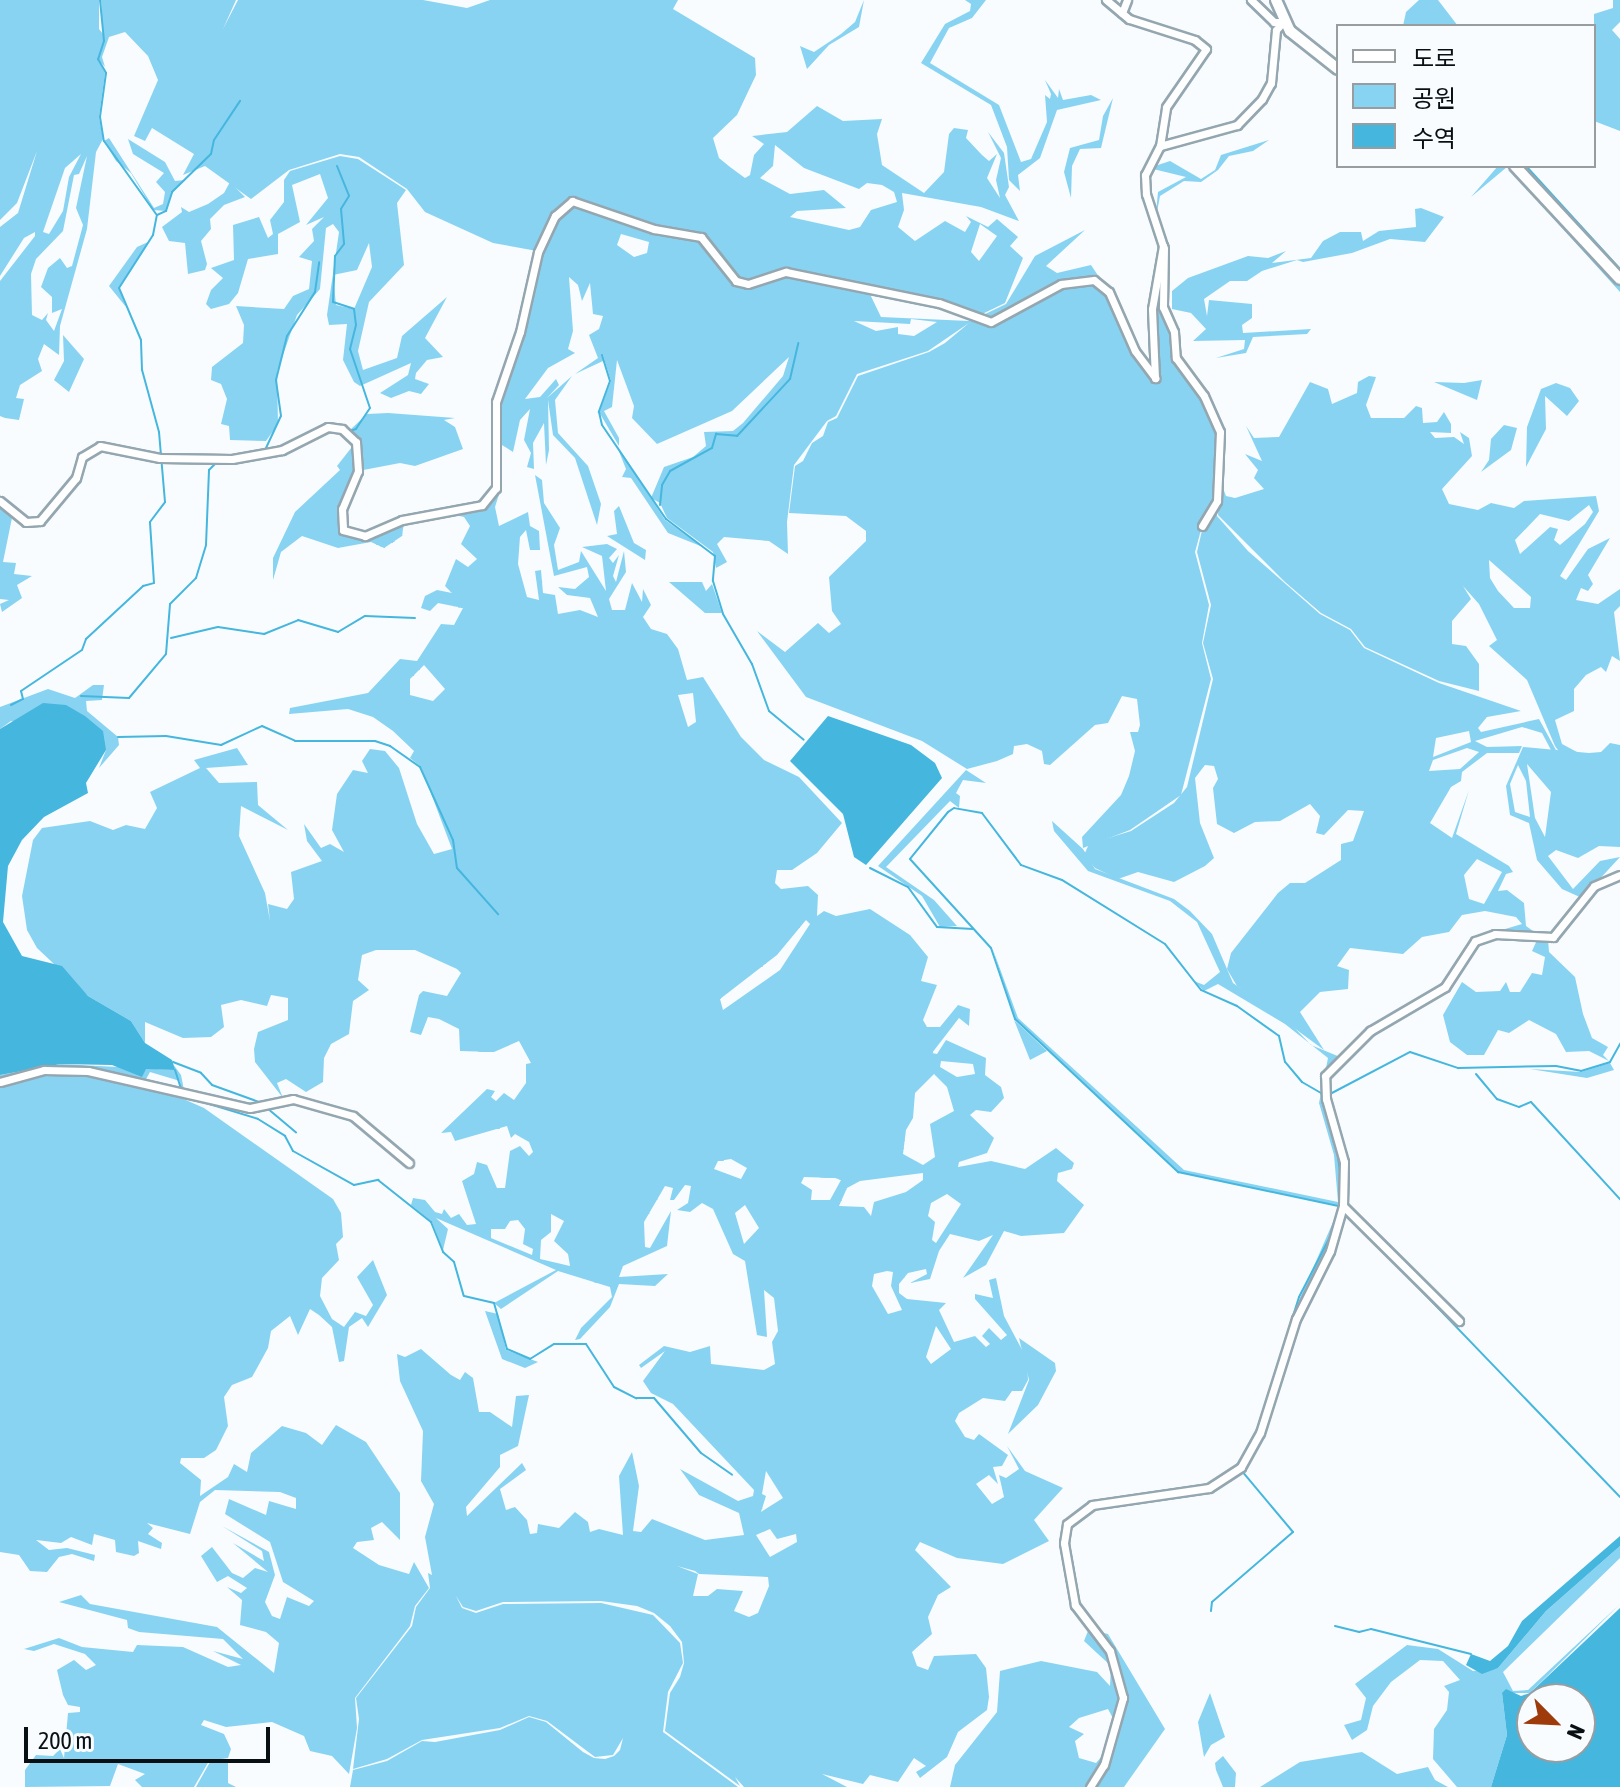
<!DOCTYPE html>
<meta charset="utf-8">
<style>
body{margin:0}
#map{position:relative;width:1620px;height:1787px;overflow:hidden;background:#f8fcfe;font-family:"Asap Condensed","Noto Sans KR",sans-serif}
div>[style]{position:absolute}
.green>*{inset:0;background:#89d3f2}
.water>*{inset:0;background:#45b6de}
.stream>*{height:2px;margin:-1px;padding:0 1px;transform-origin:1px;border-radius:1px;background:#45b6de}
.roads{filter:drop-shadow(2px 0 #94a7b0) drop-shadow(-2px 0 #94a7b0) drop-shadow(0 2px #94a7b0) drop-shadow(0 -2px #94a7b0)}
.street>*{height:7px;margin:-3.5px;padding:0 3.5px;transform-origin:3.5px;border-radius:3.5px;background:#fff}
.secondary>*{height:10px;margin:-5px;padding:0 5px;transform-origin:5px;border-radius:5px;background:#fff}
span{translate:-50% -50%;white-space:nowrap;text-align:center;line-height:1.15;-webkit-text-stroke:7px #f8fcfe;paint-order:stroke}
.legend{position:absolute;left:1336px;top:24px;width:260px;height:144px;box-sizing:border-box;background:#f8fcfe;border:2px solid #989ea0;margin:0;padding:10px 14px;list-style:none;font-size:24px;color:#091013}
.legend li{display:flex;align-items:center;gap:16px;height:40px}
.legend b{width:40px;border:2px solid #989ea0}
.north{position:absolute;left:1516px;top:1683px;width:80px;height:80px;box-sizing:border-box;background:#f8fcfe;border:2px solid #989ea0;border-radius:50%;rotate:114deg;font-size:22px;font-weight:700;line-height:32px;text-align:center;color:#091013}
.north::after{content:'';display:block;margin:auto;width:28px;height:36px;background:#9f3a0a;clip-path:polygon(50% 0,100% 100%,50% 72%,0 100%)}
.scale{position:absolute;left:24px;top:1727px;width:246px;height:36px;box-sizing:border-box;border:4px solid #091013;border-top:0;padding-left:10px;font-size:24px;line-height:28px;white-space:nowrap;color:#091013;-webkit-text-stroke:6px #f8fcfe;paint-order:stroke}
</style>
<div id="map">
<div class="green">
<div style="clip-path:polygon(evenodd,0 0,99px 0,99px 29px,103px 34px,101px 0,236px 0,223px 29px,238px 0,423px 0,467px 8px,490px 0,678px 0,673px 9px,755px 58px,756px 75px,737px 115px,713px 138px,719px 158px,730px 167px,745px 178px,750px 175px,754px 155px,764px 144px,752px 136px,787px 132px,817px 106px,843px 121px,882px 119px,877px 134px,882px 165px,924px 193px,944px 172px,949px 134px,954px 128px,968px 130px,966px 138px,982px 155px,989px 161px,997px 154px,987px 178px,1000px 198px,996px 180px,1001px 158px,988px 132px,1004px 153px,1009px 187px,1005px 195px,1019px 221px,981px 207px,902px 193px,904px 210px,898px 227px,915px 241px,945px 221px,965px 232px,971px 222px,966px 216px,988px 227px,997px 219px,1018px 237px,1010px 246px,1023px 258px,1005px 303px,976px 317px,940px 302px,786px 271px,761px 282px,737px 280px,707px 241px,595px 206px,566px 203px,537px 251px,493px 243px,425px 212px,407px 189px,359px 157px,340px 154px,289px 170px,251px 199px,205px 166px,183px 175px,194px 154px,152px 128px,145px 141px,134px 136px,158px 80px,148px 56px,125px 32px,109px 37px,102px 57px,105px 67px,98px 59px,105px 73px,99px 117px,103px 139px,96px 152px,87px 229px,60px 326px,59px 355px,44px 344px,38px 359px,42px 371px,20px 385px,16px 398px,24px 399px,19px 420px,5px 418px,0 416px,0 281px,35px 236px,35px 232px,24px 238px,0 276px,0 227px,18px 213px,37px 151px,17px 203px,0 220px,0 0,775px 145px,804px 168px,859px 189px,867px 183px,882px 185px,894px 192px,897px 202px,871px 210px,860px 227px,849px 230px,790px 217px,797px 211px,846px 208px,824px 190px,790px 194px,760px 178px,773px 166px,775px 145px,0 0,81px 154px,69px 177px,63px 211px,49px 234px,43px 232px,65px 168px,81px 154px,0 0,87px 156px,76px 208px,83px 225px,72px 266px,67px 268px,60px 258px,48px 268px,41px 287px,52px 297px,52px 313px,62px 309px,54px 331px,46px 320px,48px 313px,42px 320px,32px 315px,31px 274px,36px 259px,63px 231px,74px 175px,79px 174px,87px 156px,0 0,980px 224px,997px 236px,979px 261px,971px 252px,980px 224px)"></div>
<div style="clip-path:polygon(864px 0,859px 27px,829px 45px,807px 69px,800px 46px,814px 52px,841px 34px,855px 22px)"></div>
<div style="clip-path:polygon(965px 0,986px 0,972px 18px,949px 28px,930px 63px,999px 105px,1021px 162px,1031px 159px,1047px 122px,1045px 95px,1050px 99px,1051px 94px,1045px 80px,1058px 98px,1059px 89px,1063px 100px,1091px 95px,1101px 100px,1057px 110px,1040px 158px,1018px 175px,1020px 191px,1009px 180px,1007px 147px,991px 105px,921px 63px,945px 24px,970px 11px,971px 4px)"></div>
<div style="clip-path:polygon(1419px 0,1438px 0,1458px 26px,1403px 26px,1406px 12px)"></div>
<div style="clip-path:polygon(1613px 0,1620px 0,1620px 22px,1612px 30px,1620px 39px,1620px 131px,1594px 121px,1594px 14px,1613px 8px)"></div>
<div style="clip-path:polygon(1113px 98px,1101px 148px,1080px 149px,1072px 166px,1071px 198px,1064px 172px,1070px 148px,1099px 140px,1103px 116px)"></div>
<div style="clip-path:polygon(109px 138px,154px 208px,163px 204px,165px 192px,156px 182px,164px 173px,133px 154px,128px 139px,165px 162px,175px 181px,185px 180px,172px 192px,166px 211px,153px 210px,131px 173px,116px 161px,104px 141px)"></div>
<div style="clip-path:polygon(1269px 140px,1253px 151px,1229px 156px,1218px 170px,1201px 182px,1184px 181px,1160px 196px,1155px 223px,1158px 192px,1186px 177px,1149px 168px,1170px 161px,1201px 179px,1215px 170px,1221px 155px)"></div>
<div style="clip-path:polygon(evenodd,340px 156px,358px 159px,406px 190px,397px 203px,404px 265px,369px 302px,358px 351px,363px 370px,397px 358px,402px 336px,447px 297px,425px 338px,443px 357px,427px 360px,416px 373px,415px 379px,429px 384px,421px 394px,409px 391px,391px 398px,380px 393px,408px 375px,411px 363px,360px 386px,354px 382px,343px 360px,347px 324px,329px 325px,327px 315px,339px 232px,333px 224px,326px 228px,320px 289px,297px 315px,277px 372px,278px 424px,266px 441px,230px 440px,229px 426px,221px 424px,227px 399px,221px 384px,211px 380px,212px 367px,243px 343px,244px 325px,236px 306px,284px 309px,293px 296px,309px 289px,312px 261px,299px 257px,314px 241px,312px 229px,324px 217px,306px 225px,328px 198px,320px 174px,292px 185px,300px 222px,278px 234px,278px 254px,248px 259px,238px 293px,229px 304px,211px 309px,206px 304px,211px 290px,223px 278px,211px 268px,234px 260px,233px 225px,259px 217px,268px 238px,273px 234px,270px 220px,284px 202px,284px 180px,290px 171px,340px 156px,369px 243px,372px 267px,354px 309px,336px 305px,333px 275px,357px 270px,369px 243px)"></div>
<div style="clip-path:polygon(1498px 166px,1513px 166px,1620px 281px,1620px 292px,1507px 167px,1471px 197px)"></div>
<div style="clip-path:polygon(230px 182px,245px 197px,224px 205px,210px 219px,211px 229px,201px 241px,207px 264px,205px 270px,188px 274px,185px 243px,169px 241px,162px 227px,182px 212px,181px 207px,189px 212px,208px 204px,224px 193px)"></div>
<div style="clip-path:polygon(evenodd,572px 202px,635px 224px,701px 237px,725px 269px,748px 285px,786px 272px,867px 288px,881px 317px,991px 322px,1003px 320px,1039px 295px,1081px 279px,1102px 284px,1134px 351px,1156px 379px,1153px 309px,1163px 249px,1161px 295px,1175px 358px,1218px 426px,1216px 500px,1204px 519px,1195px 552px,1209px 605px,1202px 643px,1211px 679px,1181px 795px,1130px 830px,1083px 848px,1082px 837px,1121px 795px,1129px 776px,1135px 751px,1130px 732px,1138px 732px,1140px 725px,1137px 699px,1122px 696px,1108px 723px,1095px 725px,1050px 765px,1044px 764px,1042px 751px,1027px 744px,1014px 746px,1013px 754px,997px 761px,967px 769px,922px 741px,806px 697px,757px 631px,785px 652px,818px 623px,829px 633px,841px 624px,832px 611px,829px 577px,866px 541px,866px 531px,846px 516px,789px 513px,795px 466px,803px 461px,812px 443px,823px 436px,828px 422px,837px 418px,858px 376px,929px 352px,945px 343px,969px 323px,928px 351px,857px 374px,836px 416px,827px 421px,794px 465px,787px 522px,788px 554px,769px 541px,724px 537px,717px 544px,727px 562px,716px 568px,713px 552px,667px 518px,660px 503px,651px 498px,664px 467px,693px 457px,706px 446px,704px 432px,733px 431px,743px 423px,783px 376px,789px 357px,732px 411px,657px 444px,632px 418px,634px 406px,617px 360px,612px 407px,604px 411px,619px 438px,619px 446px,599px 412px,611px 381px,603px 355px,603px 361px,575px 374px,598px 358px,589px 335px,599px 329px,603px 316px,593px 314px,590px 283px,582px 301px,578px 285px,569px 277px,573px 331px,568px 349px,575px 353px,548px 368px,525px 399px,540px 397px,556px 379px,559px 385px,547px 398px,572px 376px,555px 400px,558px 433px,588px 466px,601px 504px,597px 525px,575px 458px,553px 435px,548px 400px,549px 450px,546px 465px,544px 423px,533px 443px,534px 469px,527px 467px,531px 453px,524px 440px,530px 409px,520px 420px,513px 452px,502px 445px,496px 412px,538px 252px,549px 227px,572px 202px,621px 234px,649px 242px,647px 253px,634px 257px,617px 245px,621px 234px,572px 202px,911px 319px,937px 322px,914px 336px,898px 334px,898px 327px,876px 331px,854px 321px,910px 324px,911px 319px)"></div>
<div style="clip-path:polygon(1421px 208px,1444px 217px,1425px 242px,1390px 239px,1352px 253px,1303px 262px,1297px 260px,1262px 271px,1247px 281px,1230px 281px,1204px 299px,1207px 316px,1209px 300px,1252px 304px,1252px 318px,1242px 325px,1243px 333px,1311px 329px,1307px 334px,1253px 337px,1246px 353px,1216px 358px,1244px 349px,1245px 340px,1193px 341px,1206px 329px,1191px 313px,1172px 309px,1172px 291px,1188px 278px,1248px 256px,1268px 258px,1286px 251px,1272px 263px,1311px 258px,1323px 241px,1340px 232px,1361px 232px,1363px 241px,1379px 231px,1416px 227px,1415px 209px)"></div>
<div style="clip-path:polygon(1085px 230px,1046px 266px,1057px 273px,1091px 265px,1103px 283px,1081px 278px,1060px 283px,991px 321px,979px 317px,1006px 304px,1035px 256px)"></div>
<div style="clip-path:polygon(148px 242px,119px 288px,126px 307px,109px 286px,137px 247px)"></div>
<div style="clip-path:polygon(63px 335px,84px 359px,69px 392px,54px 380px,64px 361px)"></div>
<div style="clip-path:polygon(evenodd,1369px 376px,1376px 377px,1366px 405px,1371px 418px,1404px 418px,1416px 406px,1422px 408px,1423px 423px,1437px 422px,1444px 412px,1451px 424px,1451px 433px,1430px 432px,1435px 438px,1454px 437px,1464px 444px,1460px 432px,1469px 438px,1472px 456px,1442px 489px,1449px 504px,1478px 510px,1491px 503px,1514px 508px,1524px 501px,1596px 496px,1599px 511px,1560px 576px,1566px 580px,1588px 549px,1610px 538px,1588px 575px,1593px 584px,1588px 591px,1581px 588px,1576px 600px,1598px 604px,1620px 589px,1620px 606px,1614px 612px,1620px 661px,1612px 656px,1606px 672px,1601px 667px,1586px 675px,1574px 689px,1574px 711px,1555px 720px,1562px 744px,1577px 752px,1560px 753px,1555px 746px,1527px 680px,1489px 646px,1497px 640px,1479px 604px,1463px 586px,1471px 599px,1452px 621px,1452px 644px,1466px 646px,1479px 664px,1479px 691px,1439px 681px,1365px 647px,1351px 629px,1321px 613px,1285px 582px,1218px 515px,1221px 483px,1226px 496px,1235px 498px,1264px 489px,1254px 478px,1258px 470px,1245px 454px,1262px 461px,1246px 426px,1254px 438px,1279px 437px,1310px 382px,1328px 389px,1332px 404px,1357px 393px,1358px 382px,1369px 376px,1589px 505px,1593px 512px,1585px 524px,1560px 545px,1554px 540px,1558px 529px,1550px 527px,1520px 554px,1515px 540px,1540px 514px,1569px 521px,1589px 505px,1369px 376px,1489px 560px,1531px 597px,1530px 608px,1514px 608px,1498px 591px,1490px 578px,1489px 560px)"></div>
<div style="clip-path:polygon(1482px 380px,1477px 400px,1434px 382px,1464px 383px)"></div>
<div style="clip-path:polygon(1556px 383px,1570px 388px,1579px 401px,1567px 416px,1545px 396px,1546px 429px,1526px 467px,1527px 427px,1541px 389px)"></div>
<div style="clip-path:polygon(388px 413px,455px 418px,444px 420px,455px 427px,463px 449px,415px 466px,400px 463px,358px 471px,349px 431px,367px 414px)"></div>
<div style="clip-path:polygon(1504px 425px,1517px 428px,1511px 450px,1481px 472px,1489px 460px,1491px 439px)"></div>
<div style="clip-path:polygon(evenodd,355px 443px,357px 471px,341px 509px,340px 530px,374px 535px,403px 521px,482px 506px,501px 488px,495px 507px,499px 526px,528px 512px,530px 526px,539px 531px,540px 550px,530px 550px,526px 530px,520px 537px,518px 564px,527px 597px,539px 600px,535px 571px,541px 570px,543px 593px,555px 595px,558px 614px,580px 610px,598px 617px,590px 598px,567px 595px,558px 587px,575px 589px,589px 577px,587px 567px,554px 576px,535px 475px,542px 480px,544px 503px,560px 528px,554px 545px,558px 570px,579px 562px,581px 551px,606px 591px,602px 556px,582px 547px,607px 544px,617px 549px,609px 558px,613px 563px,619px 555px,613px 576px,616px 582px,624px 551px,626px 572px,609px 599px,612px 610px,625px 610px,632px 583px,642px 602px,643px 589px,651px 605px,643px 617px,651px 629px,667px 634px,678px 649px,687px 680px,703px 677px,741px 737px,764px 760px,799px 777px,842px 823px,817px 853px,792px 870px,777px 870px,775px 883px,781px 889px,808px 886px,818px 895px,817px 916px,824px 911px,836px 916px,870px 909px,910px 935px,928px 957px,921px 981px,937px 985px,923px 1020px,927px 1027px,940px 1027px,958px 1005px,970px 1009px,969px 1026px,959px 1018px,932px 1053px,937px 1054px,946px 1040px,986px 1058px,985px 1075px,1001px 1087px,1004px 1098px,991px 1112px,976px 1110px,970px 1115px,994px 1138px,987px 1153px,959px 1162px,958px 1167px,991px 1161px,1025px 1169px,1056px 1148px,1074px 1163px,1072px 1169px,1058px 1173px,1057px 1181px,1084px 1205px,1064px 1233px,1021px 1236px,1004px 1231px,986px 1265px,963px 1278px,993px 1235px,979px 1241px,950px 1234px,939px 1251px,930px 1279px,910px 1283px,927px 1274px,926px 1269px,908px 1273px,899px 1284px,899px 1293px,907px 1299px,946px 1303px,939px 1310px,954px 1342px,975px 1336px,986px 1347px,990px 1344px,982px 1336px,989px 1328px,1001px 1340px,1007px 1335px,975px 1299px,975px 1294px,993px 1298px,989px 1280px,996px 1278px,1004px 1316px,1027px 1359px,1028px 1380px,1022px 1391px,1012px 1391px,1005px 1401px,983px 1398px,959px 1413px,955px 1421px,965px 1437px,974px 1440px,979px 1434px,1008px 1455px,1002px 1466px,993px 1467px,998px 1484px,989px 1475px,976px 1484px,992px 1504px,1004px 1497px,999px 1475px,1006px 1478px,1019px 1469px,1007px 1446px,1025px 1471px,1063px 1488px,1034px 1520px,1049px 1541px,1003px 1564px,957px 1558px,920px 1542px,915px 1550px,951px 1587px,938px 1595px,928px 1617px,932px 1634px,912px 1652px,917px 1666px,928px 1670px,934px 1656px,976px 1654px,986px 1668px,989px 1697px,987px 1710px,958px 1732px,947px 1757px,920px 1778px,916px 1772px,926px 1766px,914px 1758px,898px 1782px,870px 1775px,863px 1784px,822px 1774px,847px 1787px,744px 1787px,735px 1777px,740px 1786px,665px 1731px,670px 1693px,680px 1677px,684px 1663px,682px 1642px,670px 1626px,654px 1613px,637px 1606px,601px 1601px,503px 1602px,476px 1611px,463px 1607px,456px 1596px,462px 1608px,476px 1613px,503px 1604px,601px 1603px,653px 1615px,680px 1643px,683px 1663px,668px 1692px,663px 1732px,738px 1787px,350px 1787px,353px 1770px,387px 1761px,422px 1741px,435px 1742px,500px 1730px,529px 1717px,546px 1722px,583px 1752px,594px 1758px,605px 1759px,614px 1756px,620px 1750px,623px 1738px,613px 1755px,595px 1757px,547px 1721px,529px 1716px,500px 1728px,422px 1740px,387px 1759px,353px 1769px,359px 1719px,356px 1698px,412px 1626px,416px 1607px,430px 1588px,428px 1573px,432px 1575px,425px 1537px,434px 1504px,421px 1481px,423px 1431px,400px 1381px,397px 1354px,405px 1357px,421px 1349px,451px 1375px,460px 1380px,465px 1372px,473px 1378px,479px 1412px,490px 1412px,512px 1427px,516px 1396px,529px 1395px,518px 1446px,500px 1455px,500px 1467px,466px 1507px,467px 1516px,522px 1463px,526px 1470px,500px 1489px,506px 1510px,515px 1507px,527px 1520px,530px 1534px,537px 1533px,538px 1524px,559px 1528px,575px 1512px,588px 1522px,590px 1532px,599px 1529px,623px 1535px,619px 1476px,632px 1452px,639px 1486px,633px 1531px,641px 1532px,652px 1519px,705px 1540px,744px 1535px,739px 1513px,699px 1495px,680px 1469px,738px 1501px,753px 1496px,754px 1490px,673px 1404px,651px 1393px,643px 1381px,665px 1351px,641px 1368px,639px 1365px,664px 1346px,690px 1352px,710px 1346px,711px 1364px,764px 1370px,775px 1364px,772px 1342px,778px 1331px,774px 1298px,764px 1290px,767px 1337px,757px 1335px,745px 1261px,733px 1254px,713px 1209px,702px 1203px,690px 1212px,677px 1210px,688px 1203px,691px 1186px,685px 1185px,674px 1200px,670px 1200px,673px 1188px,665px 1186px,644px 1222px,645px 1247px,650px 1248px,671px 1211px,667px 1246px,623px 1266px,619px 1277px,668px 1274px,655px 1286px,619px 1284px,610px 1307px,580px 1339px,575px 1340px,581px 1328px,612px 1297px,610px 1287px,558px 1271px,501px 1309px,494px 1303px,556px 1270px,436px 1218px,448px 1229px,443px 1250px,432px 1222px,411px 1205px,413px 1198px,425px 1200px,435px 1212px,442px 1214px,444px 1209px,451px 1218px,459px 1214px,467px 1225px,476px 1224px,462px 1181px,474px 1174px,477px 1162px,487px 1165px,497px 1188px,505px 1188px,510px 1151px,520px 1146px,529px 1156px,533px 1152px,529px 1142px,515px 1134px,511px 1138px,507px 1126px,455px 1141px,451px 1132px,441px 1133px,487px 1089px,495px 1091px,491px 1097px,496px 1101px,504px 1093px,514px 1100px,526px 1083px,526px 1064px,531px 1063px,519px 1041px,494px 1052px,460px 1051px,459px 1029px,439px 1019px,428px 1017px,421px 1035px,410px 1032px,419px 995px,423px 991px,447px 996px,461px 973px,457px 969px,415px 950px,376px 950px,362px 955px,358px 980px,369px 990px,353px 1001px,349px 1034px,331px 1044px,324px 1058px,323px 1082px,306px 1092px,286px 1079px,277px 1083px,283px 1098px,255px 1062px,254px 1049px,258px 1032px,288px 1020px,288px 998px,271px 995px,267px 1006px,241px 1000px,221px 1005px,224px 1027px,211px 1037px,183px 1038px,145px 1022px,145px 1043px,131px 1021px,88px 996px,37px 948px,27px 930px,22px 896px,33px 840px,42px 828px,90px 821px,113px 830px,126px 825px,145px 829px,157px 808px,150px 792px,200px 768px,194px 760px,237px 748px,248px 765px,206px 768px,219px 783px,257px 782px,258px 805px,288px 830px,241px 806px,239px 836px,265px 893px,270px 921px,268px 904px,287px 909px,294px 899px,291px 872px,322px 861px,307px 841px,304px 824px,321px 848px,330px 844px,344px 852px,332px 830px,337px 794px,353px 770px,368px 773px,362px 761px,370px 749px,385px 751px,399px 768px,417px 824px,434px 854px,452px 849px,421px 767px,410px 758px,414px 751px,393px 731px,373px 717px,348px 709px,289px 714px,290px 708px,368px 693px,400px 659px,417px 661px,441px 624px,454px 625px,463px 608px,438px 603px,430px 611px,421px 608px,425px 596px,437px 590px,452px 593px,445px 586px,456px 559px,468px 567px,477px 559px,461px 544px,470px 526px,464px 517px,446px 513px,404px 522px,402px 536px,384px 548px,371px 542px,338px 548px,302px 536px,281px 552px,273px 580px,273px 558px,295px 512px,340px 470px,337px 466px,355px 443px,424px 665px,445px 689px,433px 701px,410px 695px,410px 679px,424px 665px,355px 443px,693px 693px,696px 722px,688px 727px,678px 695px,693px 693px,355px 443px,806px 920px,810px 924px,780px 970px,723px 1010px,720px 999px,777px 955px,806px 920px,355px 443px,941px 1061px,973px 1064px,975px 1074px,957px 1077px,940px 1067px,941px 1061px,355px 443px,934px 1074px,947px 1087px,954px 1111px,930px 1124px,935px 1157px,923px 1165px,903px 1154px,906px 1130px,913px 1118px,915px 1093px,934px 1074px,355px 443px,731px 1159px,747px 1168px,741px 1179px,714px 1169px,718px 1161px,731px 1159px,355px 443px,923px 1173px,923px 1180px,906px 1192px,874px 1202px,871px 1216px,864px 1207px,839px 1206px,847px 1188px,860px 1181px,923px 1173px,355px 443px,804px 1177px,835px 1178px,841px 1180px,830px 1200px,811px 1200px,812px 1190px,801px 1183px,804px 1177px,355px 443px,947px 1194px,961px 1204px,936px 1243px,932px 1240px,935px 1222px,928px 1216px,931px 1203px,947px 1194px,355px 443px,745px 1205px,759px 1228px,744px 1244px,735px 1213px,745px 1205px,355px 443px,551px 1214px,564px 1221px,554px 1241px,568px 1254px,570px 1266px,540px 1259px,541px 1240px,551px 1232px,551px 1214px,355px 443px,518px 1220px,525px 1229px,523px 1244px,533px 1249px,532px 1255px,491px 1238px,491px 1229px,505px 1229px,510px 1221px,518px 1220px,355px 443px,887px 1271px,893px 1272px,891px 1286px,902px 1310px,888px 1314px,872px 1286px,874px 1274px,887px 1271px,355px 443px,936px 1326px,951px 1349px,931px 1364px,926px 1357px,936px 1326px,355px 443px,766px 1471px,783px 1498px,761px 1512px,766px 1496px,762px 1494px,766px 1471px,355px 443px,770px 1529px,777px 1539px,796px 1534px,797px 1542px,770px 1557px,756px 1535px,770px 1529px,355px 443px,677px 1566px,695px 1571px,699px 1574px,768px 1577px,769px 1586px,758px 1613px,749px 1617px,734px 1611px,743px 1591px,717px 1589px,708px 1596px,693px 1596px,698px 1574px,677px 1566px)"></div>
<div style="clip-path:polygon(616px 444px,665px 520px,703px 547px,668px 533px,631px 478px,622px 477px,626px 469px)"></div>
<div style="clip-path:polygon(0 502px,13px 513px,3px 562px,16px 563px,14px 574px,32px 576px,17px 585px,22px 598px,2px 612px,0 604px,9px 600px,0 599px)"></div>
<div style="clip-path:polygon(619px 506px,634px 543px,646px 550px,645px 560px,607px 536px,617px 534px,614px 511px)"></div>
<div style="clip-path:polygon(evenodd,1216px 507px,1217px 516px,1248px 551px,1320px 614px,1350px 630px,1364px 648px,1439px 683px,1521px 711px,1487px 717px,1478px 728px,1481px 732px,1539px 719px,1557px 752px,1551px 750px,1542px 733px,1522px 727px,1475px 741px,1487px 747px,1522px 746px,1519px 753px,1487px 753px,1462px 772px,1461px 781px,1451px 787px,1430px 823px,1452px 838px,1469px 790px,1456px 834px,1509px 866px,1513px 872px,1506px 874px,1498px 891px,1507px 890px,1524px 903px,1526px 926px,1540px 936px,1495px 932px,1522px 924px,1516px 917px,1485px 911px,1462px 915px,1449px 932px,1422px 937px,1403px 954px,1350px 948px,1337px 966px,1349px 970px,1348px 989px,1320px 992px,1300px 1012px,1324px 1050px,1237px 986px,1227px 969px,1231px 953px,1278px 893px,1290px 883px,1305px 883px,1341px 860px,1341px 844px,1353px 841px,1364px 811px,1348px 810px,1324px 835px,1316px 833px,1320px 816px,1310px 804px,1280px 821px,1255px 822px,1234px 833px,1217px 824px,1213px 788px,1218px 779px,1214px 766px,1205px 765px,1195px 778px,1200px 823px,1214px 858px,1205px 866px,1174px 882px,1138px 872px,1118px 879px,1095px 868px,1084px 855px,1089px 844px,1131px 831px,1174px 803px,1187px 787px,1213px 679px,1203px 643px,1211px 605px,1197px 552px,1203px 526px,1216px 507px,1469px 731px,1471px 742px,1433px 757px,1436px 738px,1469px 731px,1216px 507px,1467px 748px,1479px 752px,1460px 769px,1429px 771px,1433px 760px,1467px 748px,1216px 507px,1477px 859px,1502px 872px,1484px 904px,1469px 899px,1464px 875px,1477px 859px)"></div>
<div style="clip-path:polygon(669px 582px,702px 582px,706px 591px,712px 584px,722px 613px,705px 613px)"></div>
<div style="clip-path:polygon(93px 685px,104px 685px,102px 700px,86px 701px,87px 711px,118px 737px,119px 745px,99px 768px,106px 750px,11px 721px,0 729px,0 707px,48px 689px,75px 698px)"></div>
<div style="clip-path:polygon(evenodd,1610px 743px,1620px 745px,1620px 847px,1599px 846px,1578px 858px,1556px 850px,1548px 856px,1573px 889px,1600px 861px,1620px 857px,1582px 898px,1562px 889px,1537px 860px,1529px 823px,1510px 815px,1506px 786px,1523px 747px,1589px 753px,1601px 752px,1610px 743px,1527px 764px,1551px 792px,1545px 837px,1535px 818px,1527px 764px,1610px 743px,1518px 765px,1526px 781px,1530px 817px,1515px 812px,1510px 784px,1518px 765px)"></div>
<div style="clip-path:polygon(966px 770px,986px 783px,963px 780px,956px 793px,960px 796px,959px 808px,950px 801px,886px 867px,934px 900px,957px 926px,940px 927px,922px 896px,878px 866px)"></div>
<div style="clip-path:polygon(1052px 821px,1083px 849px,1095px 869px,1174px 899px,1190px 911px,1212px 934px,1233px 983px,1287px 1020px,1311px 1045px,1340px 1057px,1325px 1076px,1345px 1182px,1335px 1237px,1303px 1299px,1259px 1433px,1238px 1467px,1259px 1429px,1300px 1298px,1340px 1206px,1178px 1172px,1015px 1019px,992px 947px,1018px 1018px,1184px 1170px,1338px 1202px,1334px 1155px,1319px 1103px,1328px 1058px,1285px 1024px,1218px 984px,1204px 991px,1194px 981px,1204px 985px,1220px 972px,1197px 922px,1170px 901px,1088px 871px,1054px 831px)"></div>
<div style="clip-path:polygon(1538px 938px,1548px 939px,1549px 952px,1575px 977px,1583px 1014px,1592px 1038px,1608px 1047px,1603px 1055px,1609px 1061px,1589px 1051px,1566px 1052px,1556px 1034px,1529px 1020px,1509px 1033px,1498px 1030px,1484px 1055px,1467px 1055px,1450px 1042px,1443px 1015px,1462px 982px,1476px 992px,1500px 991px,1506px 982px,1510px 992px,1520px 992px,1532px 973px,1542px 975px,1545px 957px,1532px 951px)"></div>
<div style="clip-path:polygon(1014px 1020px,1025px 1030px,1047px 1051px,1030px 1060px)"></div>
<div style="clip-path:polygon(1610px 1063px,1614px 1070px,1587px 1078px,1530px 1069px,1581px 1072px)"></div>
<div style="clip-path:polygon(61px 1064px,174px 1070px,173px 1064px,181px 1075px,184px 1090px,251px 1111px,187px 1098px,181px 1094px,180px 1081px,150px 1072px,145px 1081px,115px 1072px,64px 1068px,0 1081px,0 1075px)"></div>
<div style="clip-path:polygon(45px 1072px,88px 1072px,163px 1090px,204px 1108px,333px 1199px,341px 1213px,343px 1237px,336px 1244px,339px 1260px,322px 1278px,320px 1296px,332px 1319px,344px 1327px,355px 1312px,366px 1316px,373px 1305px,357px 1277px,373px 1260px,387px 1295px,368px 1327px,362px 1318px,349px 1327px,344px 1361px,339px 1362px,332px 1327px,319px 1315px,310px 1309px,298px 1335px,290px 1316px,271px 1331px,268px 1348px,252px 1377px,232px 1385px,224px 1397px,228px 1426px,216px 1450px,204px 1458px,181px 1458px,180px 1463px,201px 1480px,200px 1496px,228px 1477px,234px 1464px,247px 1472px,251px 1453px,282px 1426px,306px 1433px,322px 1445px,336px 1425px,366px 1442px,400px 1493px,400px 1540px,382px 1522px,371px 1528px,374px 1540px,357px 1542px,353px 1548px,379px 1565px,409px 1574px,414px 1562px,429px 1588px,415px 1606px,410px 1626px,355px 1698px,357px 1728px,349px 1774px,332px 1756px,310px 1751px,304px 1736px,272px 1722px,226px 1727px,204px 1720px,201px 1725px,224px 1734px,231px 1749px,228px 1758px,209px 1761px,194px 1787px,142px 1787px,135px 1780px,145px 1774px,118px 1764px,110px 1786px,25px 1787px,25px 1770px,36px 1755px,53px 1756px,60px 1749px,64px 1758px,68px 1713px,80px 1712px,80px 1707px,68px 1705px,63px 1695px,57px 1670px,74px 1660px,86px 1670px,96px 1665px,85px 1654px,54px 1644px,34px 1651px,24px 1649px,59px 1638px,82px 1647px,133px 1652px,137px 1645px,183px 1647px,228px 1667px,241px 1665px,213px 1651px,243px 1659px,223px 1639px,139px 1632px,128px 1628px,127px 1620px,59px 1602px,81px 1595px,90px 1604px,217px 1627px,274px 1673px,279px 1643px,266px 1632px,240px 1625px,242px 1600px,227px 1587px,241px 1593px,247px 1588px,228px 1576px,217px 1582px,201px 1556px,212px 1547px,232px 1573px,243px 1578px,255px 1568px,268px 1572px,233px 1543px,264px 1561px,262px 1551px,222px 1526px,269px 1552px,275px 1575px,265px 1602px,272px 1616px,280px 1619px,287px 1597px,309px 1606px,314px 1601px,283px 1582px,270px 1542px,225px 1514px,229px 1499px,266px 1515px,269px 1501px,296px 1509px,296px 1498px,280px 1492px,215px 1490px,200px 1502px,190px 1534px,147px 1523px,153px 1528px,148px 1534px,162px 1543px,161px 1549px,138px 1541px,139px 1553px,134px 1556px,116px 1552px,115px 1540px,94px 1534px,92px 1545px,71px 1537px,61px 1543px,36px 1540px,49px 1550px,67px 1548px,95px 1555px,94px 1561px,72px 1554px,59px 1557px,47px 1572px,30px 1571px,19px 1555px,0 1552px,0 1084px)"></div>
<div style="clip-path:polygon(485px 1311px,498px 1314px,506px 1350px,538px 1362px,525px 1368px,502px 1359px)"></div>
<div style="clip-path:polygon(1019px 1338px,1055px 1363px,1056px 1371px,1038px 1405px,1008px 1434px,1029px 1380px)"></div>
<div style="clip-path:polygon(1620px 1546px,1620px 1558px,1503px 1672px,1513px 1691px,1528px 1690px,1620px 1604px,1530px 1693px,1502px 1693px,1507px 1735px,1491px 1787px,1457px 1787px,1433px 1759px,1434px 1729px,1447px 1710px,1449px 1692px,1444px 1686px,1460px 1680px,1443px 1661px,1420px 1660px,1391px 1682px,1373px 1706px,1367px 1730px,1352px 1740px,1344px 1725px,1361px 1720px,1366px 1698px,1355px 1684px,1407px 1645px,1438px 1649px,1473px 1671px,1498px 1668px,1546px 1611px)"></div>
<div style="clip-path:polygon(1088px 1631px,1108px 1652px,1122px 1698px,1116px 1724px,1108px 1709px,1079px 1718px,1069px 1727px,1084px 1734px,1075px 1741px,1079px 1758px,1096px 1763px,1107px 1750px,1088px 1787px,950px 1787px,955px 1765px,997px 1712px,1000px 1671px,1041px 1661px,1097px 1672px,1110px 1686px,1111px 1666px,1084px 1641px)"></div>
<div style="clip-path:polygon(1099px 1632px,1108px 1634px,1165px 1729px,1124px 1787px,1091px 1787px,1124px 1705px)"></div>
<div style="clip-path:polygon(1210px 1693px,1225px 1737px,1211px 1745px,1204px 1757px,1198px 1722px)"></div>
<div style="clip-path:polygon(1362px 1752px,1397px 1774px,1428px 1767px,1435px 1780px,1448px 1787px,1260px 1787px,1300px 1762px)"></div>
<div style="clip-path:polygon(1223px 1756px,1236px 1773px,1235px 1787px,1223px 1787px,1216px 1770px,1215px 1763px)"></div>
<div style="clip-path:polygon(228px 1759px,228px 1783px,236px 1787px,196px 1787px,210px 1762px)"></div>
</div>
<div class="water">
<div style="clip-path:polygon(43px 703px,66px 705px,85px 716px,103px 731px,106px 750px,86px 783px,88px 793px,44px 817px,22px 840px,8px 866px,3px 922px,22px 956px,62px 966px,88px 996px,131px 1021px,145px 1043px,172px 1060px,175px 1070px,146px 1069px,142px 1077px,112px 1065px,61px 1064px,0 1075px,0 729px)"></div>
<div style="clip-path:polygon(828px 716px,911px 745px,935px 763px,942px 778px,866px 865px,854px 857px,843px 814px,790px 761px)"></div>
<div style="clip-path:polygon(1620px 1536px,1620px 1546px,1546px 1611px,1498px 1668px,1482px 1674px,1466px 1665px,1471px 1654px,1490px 1661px,1508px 1646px,1522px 1621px)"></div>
<div style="clip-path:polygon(evenodd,1620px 1608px,1620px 1787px,1491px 1787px,1507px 1735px,1502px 1693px,1506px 1689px,1521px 1696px,1530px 1693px,1620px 1608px,1532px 1699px,1580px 1699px,1580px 1747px,1532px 1747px,1532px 1699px)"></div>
</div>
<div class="stream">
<div style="left:100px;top:0;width:41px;rotate:84.4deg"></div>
<div style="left:104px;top:41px;width:19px;rotate:108deg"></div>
<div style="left:98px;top:59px;width:16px;rotate:60deg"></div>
<div style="left:106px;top:73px;width:44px;rotate:97.8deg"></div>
<div style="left:100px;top:117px;width:24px;rotate:81deg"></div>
<div style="left:104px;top:141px;width:90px;rotate:54.5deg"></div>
<div style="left:337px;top:166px;width:32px;rotate:68deg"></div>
<div style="left:349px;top:196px;width:15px;rotate:122deg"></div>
<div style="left:341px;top:209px;width:35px;rotate:85deg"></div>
<div style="left:344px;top:244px;width:15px;rotate:127deg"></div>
<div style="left:335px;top:256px;width:46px;rotate:92.5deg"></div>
<div style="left:333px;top:302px;width:22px;rotate:18deg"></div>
<div style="left:354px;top:309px;width:16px;rotate:83deg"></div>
<div style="left:356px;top:325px;width:25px;rotate:104deg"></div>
<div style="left:350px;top:349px;width:62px;rotate:71.3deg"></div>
<div style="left:370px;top:408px;width:25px;rotate:124deg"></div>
<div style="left:356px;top:429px;width:9px;rotate:162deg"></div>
<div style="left:1526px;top:166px;width:139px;rotate:47.6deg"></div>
<div style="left:602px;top:355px;width:27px;rotate:73deg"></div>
<div style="left:610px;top:381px;width:33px;rotate:110deg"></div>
<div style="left:599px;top:412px;width:13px;rotate:77deg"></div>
<div style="left:602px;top:425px;width:114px;rotate:55.8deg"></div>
<div style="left:666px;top:519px;width:61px;rotate:37.1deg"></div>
<div style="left:715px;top:556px;width:25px;rotate:95deg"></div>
<div style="left:713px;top:581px;width:34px;rotate:73deg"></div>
<div style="left:723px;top:614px;width:58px;rotate:59.9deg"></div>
<div style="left:752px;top:664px;width:50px;rotate:70.1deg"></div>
<div style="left:769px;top:711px;width:45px;rotate:39.6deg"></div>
<div style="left:266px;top:448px;width:35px;rotate:-65deg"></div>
<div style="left:281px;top:416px;width:36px;rotate:-98deg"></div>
<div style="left:276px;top:380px;width:45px;rotate:-76deg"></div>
<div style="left:287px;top:336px;width:52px;rotate:-57.5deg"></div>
<div style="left:315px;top:292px;width:30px;rotate:-82deg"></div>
<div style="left:259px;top:451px;width:26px;rotate:-13deg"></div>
<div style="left:660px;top:505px;width:20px;rotate:-84deg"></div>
<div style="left:662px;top:485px;width:16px;rotate:-60deg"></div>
<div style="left:670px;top:471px;width:48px;rotate:-28.7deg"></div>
<div style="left:712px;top:448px;width:15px;rotate:-74deg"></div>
<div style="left:716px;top:434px;width:21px;rotate:5deg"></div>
<div style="left:737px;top:436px;width:78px;rotate:-47.1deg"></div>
<div style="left:790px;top:379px;width:37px;rotate:-77deg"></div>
<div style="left:171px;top:638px;width:48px;rotate:-13.2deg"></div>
<div style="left:218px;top:627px;width:47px;rotate:8.7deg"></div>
<div style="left:264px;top:634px;width:37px;rotate:-22deg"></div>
<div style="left:298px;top:620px;width:42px;rotate:16.7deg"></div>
<div style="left:338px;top:632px;width:31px;rotate:-31deg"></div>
<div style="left:365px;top:616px;width:50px;rotate:2.3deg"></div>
<div style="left:81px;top:696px;width:48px;rotate:2.4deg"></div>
<div style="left:129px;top:698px;width:57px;rotate:-49.9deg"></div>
<div style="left:166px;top:654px;width:50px;rotate:-85.4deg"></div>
<div style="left:170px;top:604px;width:37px;rotate:-45deg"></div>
<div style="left:196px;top:578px;width:34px;rotate:-73deg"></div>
<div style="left:206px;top:545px;width:75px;rotate:-87.7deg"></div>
<div style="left:209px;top:470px;width:13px;rotate:-45deg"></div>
<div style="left:11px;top:705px;width:13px;rotate:-27deg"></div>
<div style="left:23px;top:699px;width:8px;rotate:-104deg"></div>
<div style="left:21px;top:691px;width:73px;rotate:-33.9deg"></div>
<div style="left:82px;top:650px;width:12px;rotate:-70deg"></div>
<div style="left:86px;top:639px;width:78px;rotate:-42.9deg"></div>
<div style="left:143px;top:586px;width:11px;rotate:-15deg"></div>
<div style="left:154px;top:583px;width:61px;rotate:-93.8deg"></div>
<div style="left:150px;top:522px;width:25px;rotate:-53deg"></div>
<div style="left:165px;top:502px;width:70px;rotate:-94.9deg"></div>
<div style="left:159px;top:432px;width:64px;rotate:-105.3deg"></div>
<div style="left:142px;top:370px;width:30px;rotate:-92deg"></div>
<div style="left:141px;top:340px;width:56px;rotate:-112.9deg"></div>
<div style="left:119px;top:288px;width:63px;rotate:-57.3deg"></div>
<div style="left:153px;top:235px;width:20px;rotate:-79deg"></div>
<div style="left:157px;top:215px;width:10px;rotate:-24deg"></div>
<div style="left:166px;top:211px;width:20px;rotate:-72deg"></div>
<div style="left:172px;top:192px;width:54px;rotate:-44.3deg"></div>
<div style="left:211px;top:154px;width:14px;rotate:-78deg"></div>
<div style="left:214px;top:140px;width:47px;rotate:-56.3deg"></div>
<div style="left:118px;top:737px;width:48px;rotate:-1.2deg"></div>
<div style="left:166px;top:736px;width:56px;rotate:9.3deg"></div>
<div style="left:221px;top:745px;width:45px;rotate:-24.9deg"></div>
<div style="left:262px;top:726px;width:36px;rotate:24deg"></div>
<div style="left:295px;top:741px;width:80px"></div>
<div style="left:375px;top:741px;width:16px;rotate:18deg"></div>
<div style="left:390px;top:746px;width:37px;rotate:35deg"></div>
<div style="left:420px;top:767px;width:80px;rotate:65.7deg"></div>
<div style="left:453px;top:840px;width:28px;rotate:82deg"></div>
<div style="left:457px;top:868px;width:62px;rotate:48.3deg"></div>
<div style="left:870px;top:868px;width:42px;rotate:26.6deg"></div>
<div style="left:908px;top:887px;width:49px;rotate:54.1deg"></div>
<div style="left:937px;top:927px;width:36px;rotate:3deg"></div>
<div style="left:173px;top:1062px;width:30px;rotate:21deg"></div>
<div style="left:201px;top:1073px;width:16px;rotate:47deg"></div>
<div style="left:212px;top:1085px;width:50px;rotate:19.9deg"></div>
<div style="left:175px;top:1070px;width:19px;rotate:72deg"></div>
<div style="left:1476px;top:1074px;width:33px;rotate:50deg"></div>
<div style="left:1497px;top:1099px;width:23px;rotate:20deg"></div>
<div style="left:1519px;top:1107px;width:13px;rotate:-23deg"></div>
<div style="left:1531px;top:1102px;width:132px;rotate:47.5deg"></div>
<div style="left:1330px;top:1094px;width:90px;rotate:-27.7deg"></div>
<div style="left:1410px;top:1052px;width:51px;rotate:18.4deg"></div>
<div style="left:1458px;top:1068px;width:98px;rotate:-1.2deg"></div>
<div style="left:1556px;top:1066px;width:25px;rotate:11deg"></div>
<div style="left:1581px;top:1071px;width:30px;rotate:-17deg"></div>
<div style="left:1610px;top:1062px;width:21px;rotate:-61deg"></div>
<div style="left:183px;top:1096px;width:78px;rotate:17deg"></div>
<div style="left:258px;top:1119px;width:32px;rotate:32deg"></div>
<div style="left:285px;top:1136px;width:17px;rotate:62deg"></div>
<div style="left:293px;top:1151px;width:70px;rotate:29.1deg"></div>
<div style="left:354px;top:1185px;width:25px;rotate:-12deg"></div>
<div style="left:378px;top:1180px;width:68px;rotate:38.4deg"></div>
<div style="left:431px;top:1222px;width:32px;rotate:68deg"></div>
<div style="left:443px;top:1252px;width:15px;rotate:42deg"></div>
<div style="left:454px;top:1262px;width:35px;rotate:74deg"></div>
<div style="left:464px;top:1296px;width:31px;rotate:13deg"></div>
<div style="left:494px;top:1303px;width:48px;rotate:74.2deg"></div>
<div style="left:507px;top:1349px;width:25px;rotate:23deg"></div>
<div style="left:530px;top:1359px;width:28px;rotate:-32deg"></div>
<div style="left:554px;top:1344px;width:32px"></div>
<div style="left:586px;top:1344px;width:51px;rotate:56.9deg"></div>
<div style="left:614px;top:1387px;width:25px;rotate:27deg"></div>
<div style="left:636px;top:1398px;width:18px"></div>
<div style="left:654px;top:1398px;width:72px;rotate:49.5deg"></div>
<div style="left:701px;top:1453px;width:38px;rotate:35deg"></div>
<div style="left:267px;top:1108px;width:38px;rotate:40deg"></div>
<div style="left:1326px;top:1110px;width:18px;rotate:-106deg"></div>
<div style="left:1321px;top:1093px;width:22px;rotate:-150deg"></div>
<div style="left:1302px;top:1082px;width:26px;rotate:-130deg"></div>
<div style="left:1285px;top:1062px;width:27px;rotate:-103deg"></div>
<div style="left:1279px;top:1036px;width:52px;rotate:-144.5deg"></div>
<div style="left:1237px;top:1006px;width:39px;rotate:-156deg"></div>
<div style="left:1201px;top:990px;width:58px;rotate:-128deg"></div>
<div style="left:1165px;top:944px;width:121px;rotate:-148.1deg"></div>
<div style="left:1062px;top:880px;width:44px;rotate:-159.9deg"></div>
<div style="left:1021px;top:865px;width:65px;rotate:-126.9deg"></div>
<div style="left:982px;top:813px;width:28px;rotate:-170deg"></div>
<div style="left:954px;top:808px;width:7px;rotate:146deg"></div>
<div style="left:948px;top:812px;width:60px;rotate:129deg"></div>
<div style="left:910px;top:859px;width:120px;rotate:47.7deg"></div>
<div style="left:991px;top:948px;width:75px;rotate:71.3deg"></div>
<div style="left:1015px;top:1019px;width:224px;rotate:43.2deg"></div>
<div style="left:1178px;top:1172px;width:164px;rotate:12deg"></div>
<div style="left:1337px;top:1150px;width:22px;rotate:82deg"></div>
<div style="left:1364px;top:1231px;width:369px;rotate:46.1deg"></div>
<div style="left:1259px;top:1424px;width:133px;rotate:-72.5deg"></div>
<div style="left:1299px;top:1297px;width:72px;rotate:-62.7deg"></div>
<div style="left:1237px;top:1466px;width:17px;rotate:-59deg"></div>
<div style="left:1211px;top:1611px;width:9px;rotate:-84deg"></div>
<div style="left:1212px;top:1602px;width:107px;rotate:-40.8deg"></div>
<div style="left:1293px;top:1532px;width:81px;rotate:-130deg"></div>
<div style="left:1335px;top:1626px;width:25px;rotate:14deg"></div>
<div style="left:1359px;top:1632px;width:12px;rotate:-14deg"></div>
<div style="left:1371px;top:1629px;width:103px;rotate:14deg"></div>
</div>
<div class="roads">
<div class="street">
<div style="left:1122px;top:13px;width:14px;rotate:-69deg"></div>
<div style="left:1160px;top:146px;width:80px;rotate:-15.3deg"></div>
<div style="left:1237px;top:125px;width:36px;rotate:-46deg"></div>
<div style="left:1262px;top:99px;width:18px;rotate:-61deg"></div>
<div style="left:1271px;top:83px;width:53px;rotate:-84.6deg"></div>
<div style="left:1276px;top:30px;width:11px;rotate:-49deg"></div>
<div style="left:1283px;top:22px;width:9px;rotate:180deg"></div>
<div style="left:1274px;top:22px;width:32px;rotate:-136deg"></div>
<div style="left:1164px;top:248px;width:59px;rotate:91deg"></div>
<div style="left:1163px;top:307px;width:27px;rotate:66deg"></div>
<div style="left:1174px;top:332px;width:26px;rotate:86deg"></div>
<div style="left:1176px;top:358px;width:47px;rotate:53.6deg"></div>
<div style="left:1204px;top:396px;width:39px;rotate:66deg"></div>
<div style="left:1220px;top:432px;width:69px;rotate:92.5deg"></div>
<div style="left:1217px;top:501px;width:29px;rotate:121deg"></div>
<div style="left:0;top:501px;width:33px;rotate:39deg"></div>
<div style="left:26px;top:522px;width:14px;rotate:-4deg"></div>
<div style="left:40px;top:521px;width:56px;rotate:-50.1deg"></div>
<div style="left:76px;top:478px;width:22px;rotate:-74deg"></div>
<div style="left:82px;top:457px;width:21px;rotate:-31deg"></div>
<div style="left:100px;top:446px;width:61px;rotate:11.3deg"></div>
<div style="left:160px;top:458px;width:72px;rotate:0.8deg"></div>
<div style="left:232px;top:459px;width:51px;rotate:-10.2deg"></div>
<div style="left:282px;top:450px;width:51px;rotate:-26.6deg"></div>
<div style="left:328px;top:427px;width:14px;rotate:8deg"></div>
<div style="left:342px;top:429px;width:19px;rotate:43deg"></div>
<div style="left:356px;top:442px;width:29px;rotate:86deg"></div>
<div style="left:358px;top:471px;width:41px;rotate:112.8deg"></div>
<div style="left:342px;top:509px;width:21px;rotate:87deg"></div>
<div style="left:343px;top:530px;width:23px;rotate:15deg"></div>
<div style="left:365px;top:536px;width:40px;rotate:-23.4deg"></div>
<div style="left:402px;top:520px;width:81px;rotate:-10.6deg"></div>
<div style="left:482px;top:505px;width:22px;rotate:-51deg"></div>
<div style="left:496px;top:488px;width:86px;rotate:-90deg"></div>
<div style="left:496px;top:402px;width:74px;rotate:-71.1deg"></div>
<div style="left:520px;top:332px;width:82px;rotate:-77.3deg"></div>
<div style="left:538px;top:252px;width:40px;rotate:-65deg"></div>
<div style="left:555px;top:216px;width:23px;rotate:-41deg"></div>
<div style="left:572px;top:201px;width:87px;rotate:18.9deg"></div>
<div style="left:654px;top:229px;width:48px;rotate:9.7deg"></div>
<div style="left:701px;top:237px;width:56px;rotate:51.5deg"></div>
<div style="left:736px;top:281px;width:12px;rotate:14deg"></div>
<div style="left:748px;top:284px;width:40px;rotate:-18deg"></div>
<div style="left:786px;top:272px;width:156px;rotate:11.5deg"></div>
<div style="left:939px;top:303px;width:55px;rotate:20.1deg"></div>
<div style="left:991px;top:322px;width:80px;rotate:-28.5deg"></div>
<div style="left:1061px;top:284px;width:33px;rotate:-7deg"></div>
<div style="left:1094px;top:280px;width:19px;rotate:39deg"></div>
<div style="left:1109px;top:292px;width:64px;rotate:66.2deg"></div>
<div style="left:1135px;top:351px;width:34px;rotate:53deg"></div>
<div style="left:1155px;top:378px;width:69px;rotate:-92.5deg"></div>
<div style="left:1152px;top:309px;width:64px;rotate:-80.1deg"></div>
<div style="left:1163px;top:246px;width:55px;rotate:-108.1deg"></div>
<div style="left:1146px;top:194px;width:19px;rotate:-93deg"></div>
<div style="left:1145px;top:175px;width:33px;rotate:-63deg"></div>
<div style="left:1160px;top:146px;width:39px;rotate:-81deg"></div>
<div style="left:1166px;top:107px;width:70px;rotate:-55.4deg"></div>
<div style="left:1206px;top:49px;width:14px;rotate:-141deg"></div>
<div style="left:1195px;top:40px;width:69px;rotate:-162.3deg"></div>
<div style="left:1129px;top:19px;width:30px;rotate:-140deg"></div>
<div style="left:0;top:1082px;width:46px;rotate:-15.3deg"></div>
<div style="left:44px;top:1070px;width:44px;rotate:1.3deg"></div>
<div style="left:88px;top:1071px;width:166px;rotate:12.9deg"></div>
<div style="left:250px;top:1108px;width:44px;rotate:-11.8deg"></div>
<div style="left:293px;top:1099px;width:62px;rotate:15.8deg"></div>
<div style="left:353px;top:1116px;width:73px;rotate:40deg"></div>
<div style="left:1459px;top:1321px;width:163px;rotate:-135.2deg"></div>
<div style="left:1343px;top:1206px;width:44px;rotate:-88.7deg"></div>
<div style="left:1344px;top:1162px;width:66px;rotate:-105.9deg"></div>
<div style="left:1326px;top:1099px;width:23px;rotate:-92deg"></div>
<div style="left:1325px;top:1076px;width:64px;rotate:-45deg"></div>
<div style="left:1370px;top:1031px;width:87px;rotate:-30.4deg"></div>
<div style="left:1445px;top:987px;width:55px;rotate:-56.9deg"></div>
<div style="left:1475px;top:941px;width:21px;rotate:-19deg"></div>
<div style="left:1495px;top:934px;width:58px;rotate:3deg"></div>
<div style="left:1553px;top:937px;width:65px;rotate:-51.2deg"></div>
<div style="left:1594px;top:886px;width:28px;rotate:-23deg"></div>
<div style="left:1090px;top:1787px;width:26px;rotate:-58deg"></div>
<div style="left:1104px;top:1765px;width:70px;rotate:-74.2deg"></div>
<div style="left:1123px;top:1698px;width:49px;rotate:-105.5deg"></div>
<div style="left:1110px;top:1651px;width:58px;rotate:-127.3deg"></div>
<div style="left:1075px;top:1605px;width:63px;rotate:-100.1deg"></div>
<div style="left:1064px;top:1543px;width:19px;rotate:-81deg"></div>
<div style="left:1067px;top:1524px;width:31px;rotate:-37deg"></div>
<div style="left:1092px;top:1505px;width:118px;rotate:-8.3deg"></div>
<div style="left:1209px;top:1488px;width:38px;rotate:-33deg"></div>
<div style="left:1241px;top:1467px;width:39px;rotate:-61deg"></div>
<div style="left:1260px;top:1433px;width:120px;rotate:-72.5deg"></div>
<div style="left:1296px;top:1319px;width:76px;rotate:-63.4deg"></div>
<div style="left:1330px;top:1251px;width:47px;rotate:-73.9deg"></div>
</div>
<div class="secondary">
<div style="left:1276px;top:0;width:34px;rotate:66deg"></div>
<div style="left:1290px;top:31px;width:61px;rotate:38.4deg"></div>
<div style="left:1515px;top:166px;width:154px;rotate:47.1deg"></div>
</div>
</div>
<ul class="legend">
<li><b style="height:10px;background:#fff"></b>도로</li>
<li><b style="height:22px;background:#89d3f2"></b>공원</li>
<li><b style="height:22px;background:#45b6de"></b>수역</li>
</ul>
<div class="north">N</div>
<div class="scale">200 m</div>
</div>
